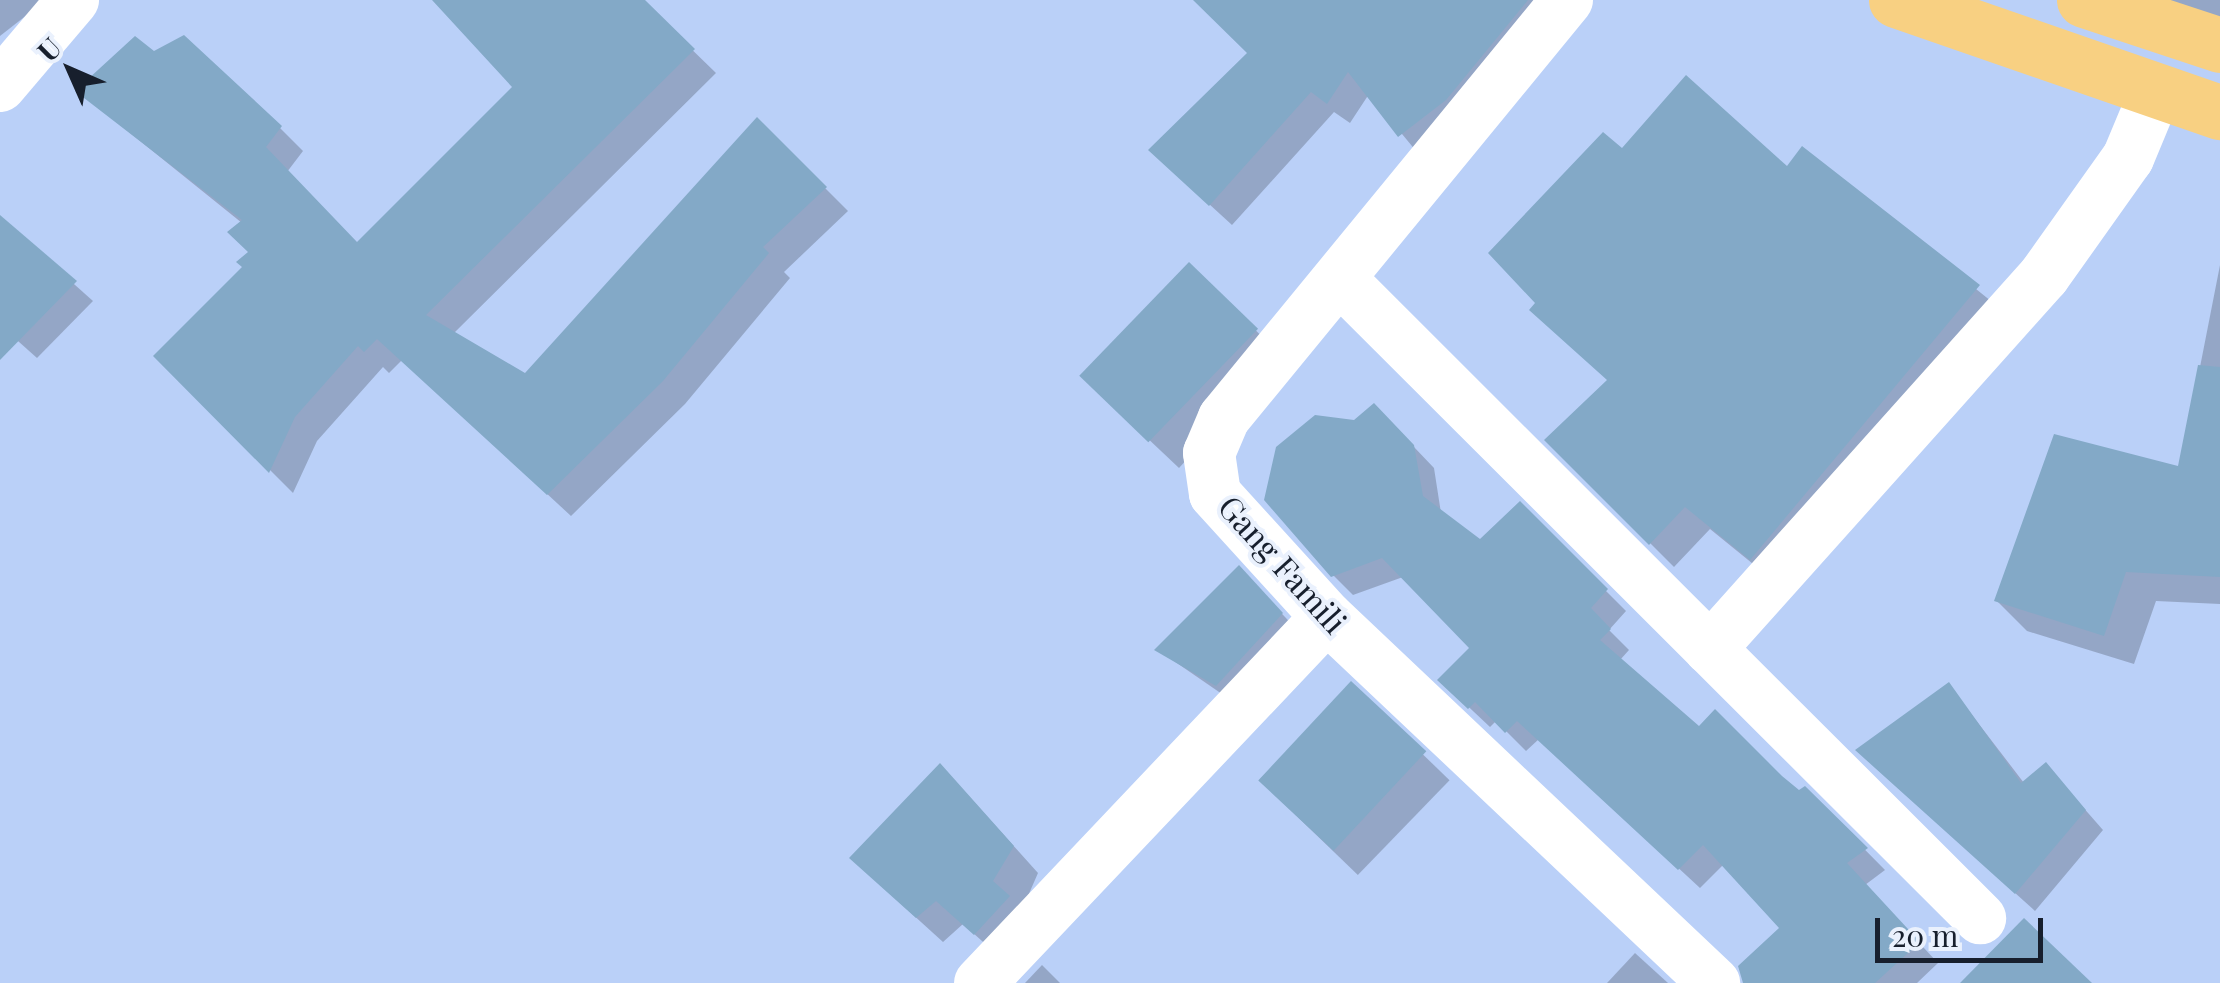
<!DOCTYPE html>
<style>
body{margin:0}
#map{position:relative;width:2220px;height:983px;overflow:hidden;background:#bad0f8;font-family:"Playfair Display",serif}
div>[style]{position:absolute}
.shadow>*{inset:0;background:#0003;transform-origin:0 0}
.building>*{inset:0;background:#83a9c7;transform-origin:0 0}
.minor>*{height:52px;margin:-26px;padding:0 26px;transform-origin:26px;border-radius:26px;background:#fff}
.trunk>*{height:55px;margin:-27.5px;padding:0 27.5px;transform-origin:27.5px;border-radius:27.5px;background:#f8d082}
span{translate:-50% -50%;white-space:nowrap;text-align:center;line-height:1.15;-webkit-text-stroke:8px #eaf1fd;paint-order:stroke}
.street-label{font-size:32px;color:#171f2d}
.north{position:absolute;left:20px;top:20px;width:100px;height:100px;-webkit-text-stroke:8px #eaf1fd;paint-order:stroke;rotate:315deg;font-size:28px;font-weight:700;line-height:40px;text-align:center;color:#171f2d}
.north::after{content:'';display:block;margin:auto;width:35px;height:45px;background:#171f2d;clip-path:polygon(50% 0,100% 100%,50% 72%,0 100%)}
.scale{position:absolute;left:1875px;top:918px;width:168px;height:45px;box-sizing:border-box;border:5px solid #171f2d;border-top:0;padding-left:12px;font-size:30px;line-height:35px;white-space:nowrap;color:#171f2d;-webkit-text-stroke:8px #eaf1fd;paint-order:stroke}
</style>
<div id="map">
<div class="shadow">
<div style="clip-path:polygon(0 0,46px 0,0 36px)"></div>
<div style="clip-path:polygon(436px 0,641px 0,716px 73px,453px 334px,525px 376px,757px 120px,848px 211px,784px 272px,790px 278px,685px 404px,571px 516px,402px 360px,389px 373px,383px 367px,317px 441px,293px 493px,156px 356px,245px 268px,251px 253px,242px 223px,78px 91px,280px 128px,303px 151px,287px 172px,357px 245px,515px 87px)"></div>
<div style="clip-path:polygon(1196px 0,1570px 0,1421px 157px,1369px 94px,1350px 123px,1334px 112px,1232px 225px,1173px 171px,1251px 53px)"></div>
<div style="clip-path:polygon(2151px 0,2220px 0,2220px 23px)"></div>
<div style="clip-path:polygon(1803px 149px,2002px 310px,1774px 581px,1710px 529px,1674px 567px,1547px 440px,1609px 381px,1622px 152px,1787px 169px)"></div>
<div style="clip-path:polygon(0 218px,93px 301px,37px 358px,0 325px)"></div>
<div style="clip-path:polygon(1189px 265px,1282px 356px,1179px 468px,1107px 400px)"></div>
<div style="clip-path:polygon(2220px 265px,2220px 604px,2156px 601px,2134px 664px,2027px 631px,1997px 601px,2180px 469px)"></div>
<div style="clip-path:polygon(1394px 426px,1434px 468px,1441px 513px,1481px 543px,1520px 505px,1626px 611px,1609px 630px,1629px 650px,1620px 660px,1699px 729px,1799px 794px,1805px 789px,1885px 870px,1865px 885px,1938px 963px,1917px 983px,1784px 983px,1783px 928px,1724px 864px,1700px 888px,1539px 739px,1526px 751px,1496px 721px,1490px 727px,1440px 680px,1472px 648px,1403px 577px,1353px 595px,1333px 575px)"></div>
<div style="clip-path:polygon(1257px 587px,1300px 633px,1235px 703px,1158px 650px)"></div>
<div style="left:1351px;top:685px;width:137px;height:132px;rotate:44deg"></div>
<div style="clip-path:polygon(1949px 685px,2024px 783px,2046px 765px,2103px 830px,2035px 911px,1876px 768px)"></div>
<div style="clip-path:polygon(965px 792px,1038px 873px,1001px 958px,963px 924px,943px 942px,878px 883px)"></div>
<div style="clip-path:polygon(1635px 953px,1668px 983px,1607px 983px)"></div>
<div style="clip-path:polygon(1042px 965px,1060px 983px,1025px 983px)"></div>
</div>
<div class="building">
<div style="clip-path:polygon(432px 0,645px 0,695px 49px,426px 315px,525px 373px,757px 117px,827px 187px,763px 247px,769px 253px,663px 381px,547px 495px,377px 339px,364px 352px,358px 346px,295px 417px,269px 473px,153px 356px,242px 267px,236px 262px,248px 252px,227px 232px,242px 220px,75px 91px,135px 36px,154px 51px,184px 35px,282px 126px,266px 147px,357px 242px,512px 87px)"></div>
<div style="clip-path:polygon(1193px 0,1528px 0,1446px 100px,1398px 137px,1348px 72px,1327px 104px,1311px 92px,1209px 206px,1148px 150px,1247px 53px)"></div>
<div style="clip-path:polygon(1686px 75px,1787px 166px,1802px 146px,1980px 285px,1750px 560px,1685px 507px,1649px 545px,1544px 440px,1607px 380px,1529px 310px,1535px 303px,1488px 253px,1603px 132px,1622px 148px)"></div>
<div style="clip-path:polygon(0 215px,77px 281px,0 360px)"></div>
<div style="left:1189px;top:262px;width:96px;height:158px;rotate:44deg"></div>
<div style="clip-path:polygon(2198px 365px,2220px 367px,2220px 577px,2126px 572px,2104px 636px,1994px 601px,2054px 434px,2178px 466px)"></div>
<div style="clip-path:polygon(1374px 403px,1414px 445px,1423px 496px,1480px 539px,1520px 501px,1608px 589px,1591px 608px,1611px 629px,1600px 640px,1699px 726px,1715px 709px,1782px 776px,1799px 790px,1805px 786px,1868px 848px,1847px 863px,1920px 942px,1875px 983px,1743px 983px,1738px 966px,1779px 928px,1703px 845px,1678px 870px,1517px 721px,1505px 733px,1475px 702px,1468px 709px,1437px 680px,1469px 648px,1382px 558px,1331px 577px,1264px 500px,1276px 447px,1315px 415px,1354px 420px)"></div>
<div style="clip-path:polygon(1239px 565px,1283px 613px,1216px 686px,1154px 650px)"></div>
<div style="left:1351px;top:681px;width:103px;height:136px;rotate:43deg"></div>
<div style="clip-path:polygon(1949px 682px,2021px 783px,2046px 762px,2086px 810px,2015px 894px,1855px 750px)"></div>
<div style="clip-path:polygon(940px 763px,1014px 846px,993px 881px,1010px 896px,974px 935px,936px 901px,916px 918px,849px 858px)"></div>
<div style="clip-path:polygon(2024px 918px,2092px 983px,1960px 983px)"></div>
</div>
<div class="minor">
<div style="left:1567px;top:0;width:541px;rotate:129.37deg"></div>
<div style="left:1224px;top:418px;width:38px;rotate:113deg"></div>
<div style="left:1209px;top:453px;width:41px;rotate:81.7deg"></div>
<div style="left:1215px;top:494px;width:166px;rotate:47.7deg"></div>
<div style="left:1327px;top:617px;width:533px;rotate:43.4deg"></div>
<div style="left:0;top:86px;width:113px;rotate:-49.7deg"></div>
<div style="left:1342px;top:281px;width:902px;rotate:44.96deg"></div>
<div style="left:1710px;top:649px;width:501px;rotate:-48.16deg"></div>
<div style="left:2044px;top:276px;width:145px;rotate:-54.6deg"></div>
<div style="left:2128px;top:158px;width:70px;rotate:-67.4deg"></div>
<div style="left:980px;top:983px;width:504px;rotate:-46.53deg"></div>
</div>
<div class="trunk">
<div style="left:1896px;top:0;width:343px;rotate:19.1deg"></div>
<div style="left:2084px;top:0;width:143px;rotate:18.3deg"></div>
</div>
<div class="street-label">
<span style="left:1283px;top:564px;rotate:48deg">Gang Famili</span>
</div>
<div class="north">U</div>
<div class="scale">20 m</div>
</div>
